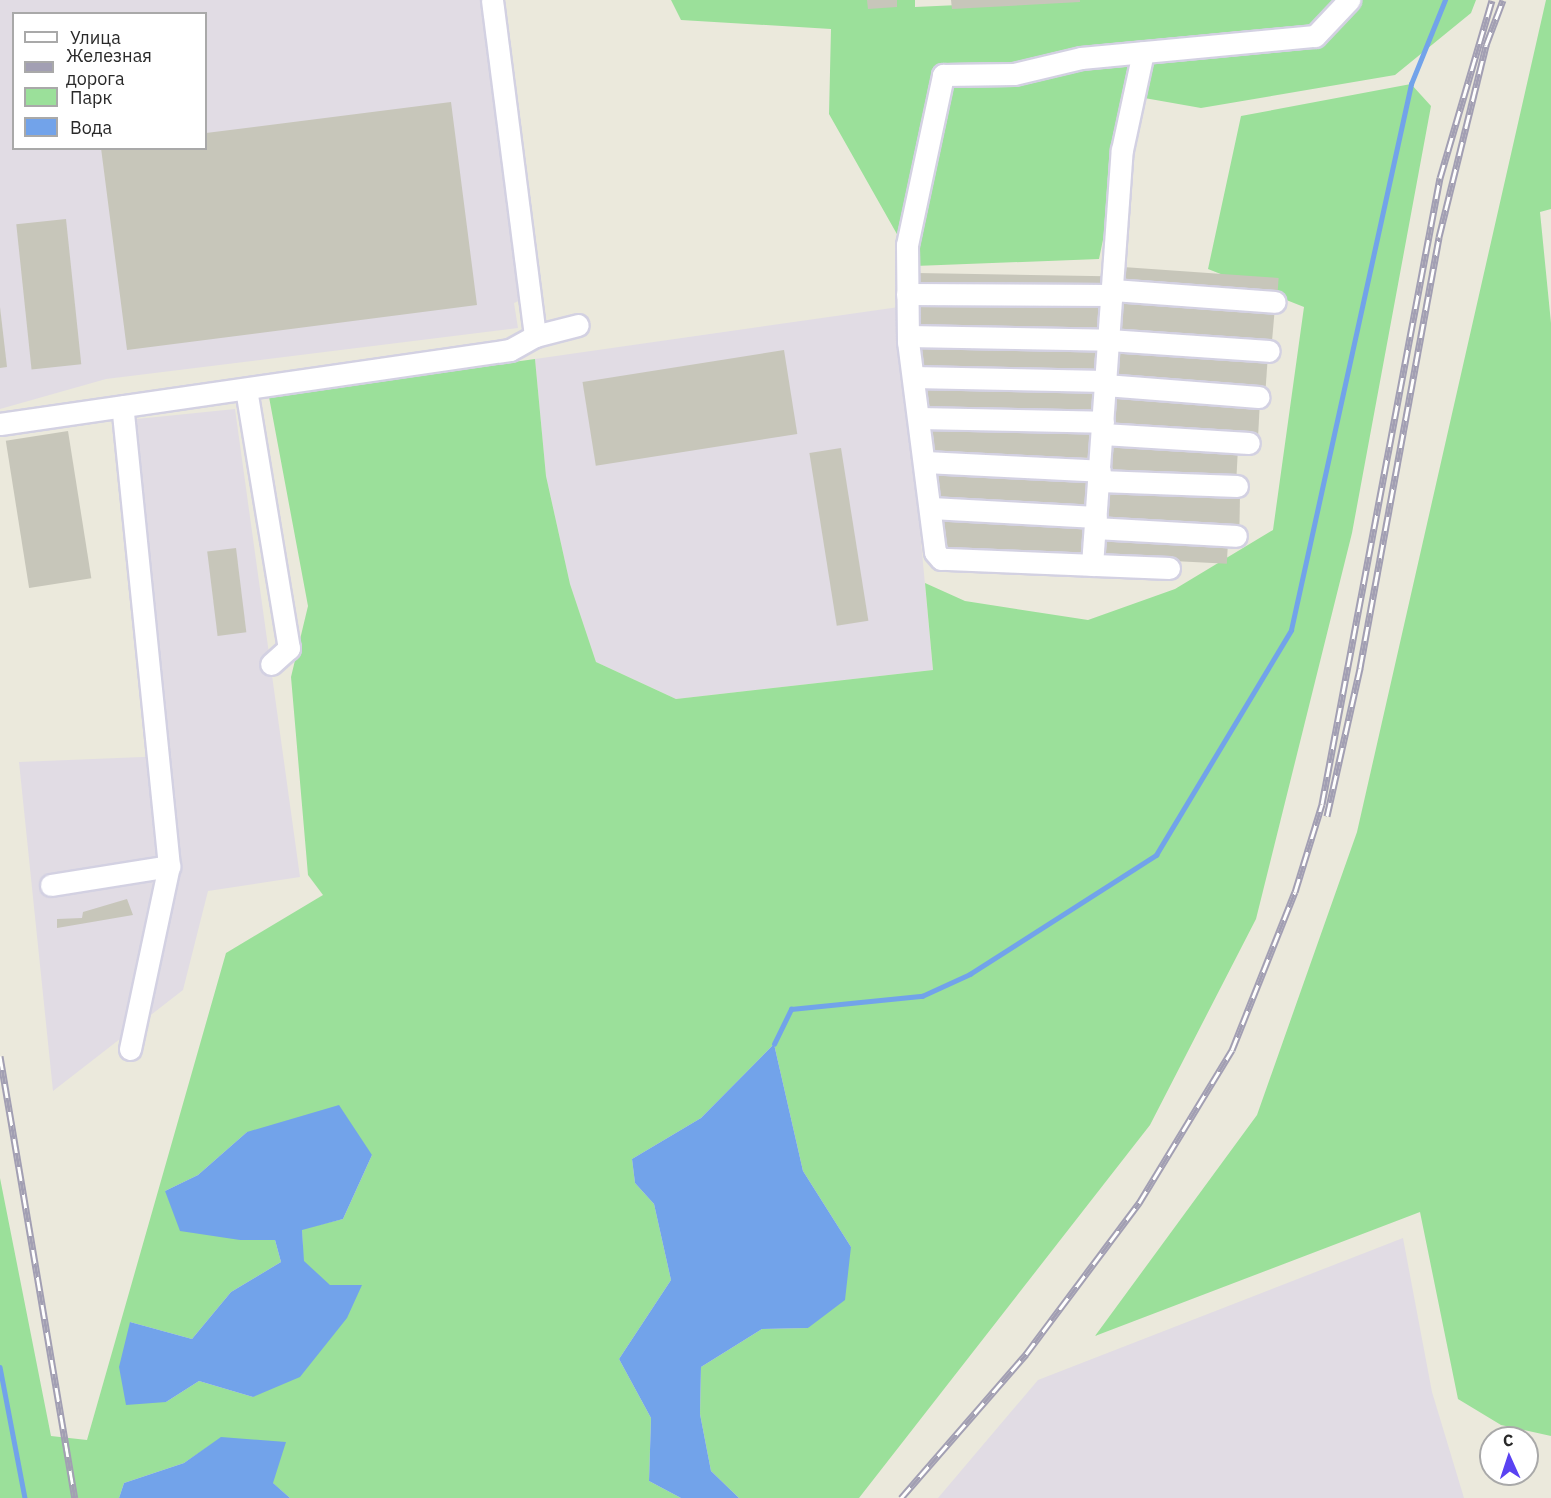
<!DOCTYPE html>
<meta charset="utf-8">
<style>
body{margin:0}
#map{position:relative;width:1551px;height:1498px;overflow:hidden;background:#ebe9dc;font-family:"IBM Plex Sans",sans-serif}
div>[style]{position:absolute}
.industrial>*{inset:0;background:#e1dce4}
.green>*{inset:0;background:#9be09a}
.water>*{inset:0;background:#72a3ea}
.stream>*{height:4.5px;margin:-2.25px;padding:0 2.25px;transform-origin:2.25px;border-radius:2.25px;background:#72a3ea}
.building>*{inset:0;background:#c7c6ba;transform-origin:0 0}
.roads{filter:drop-shadow(2px 0 #d3d1e2) drop-shadow(-2px 0 #d3d1e2) drop-shadow(0 2px #d3d1e2) drop-shadow(0 -2px #d3d1e2)}
.minor>*{height:21px;margin:-10.5px;padding:0 10.5px;transform-origin:10.5px;border-radius:10.5px;background:#fff}
.rail>*{height:7px;margin-top:-3.5px;transform-origin:0;background:repeating-linear-gradient(90deg,#fff 0 14px,#a29fb3 0 28px);box-sizing:border-box;border-block:2px solid #a29fb3}
span{translate:-50% -50%;white-space:nowrap;text-align:center;line-height:1.15;-webkit-text-stroke:5px #fff;paint-order:stroke}
.legend{position:absolute;left:12px;top:12px;width:195px;height:138px;box-sizing:border-box;background:#fff;border:2px solid #a9a9a9;margin:0;padding:8px 10px;list-style:none;font-size:18px;color:#292929}
.legend li{display:flex;align-items:center;gap:12px;height:30px}
.legend b{width:30px;border:2px solid #a9a9a9}
.north{position:absolute;left:1479px;top:1426px;width:60px;height:60px;box-sizing:border-box;background:#fff;border:2px solid #a9a9a9;border-radius:50%;rotate:357deg;font-size:16px;font-weight:700;line-height:24px;text-align:center;color:#292929}
.north::after{content:'';display:block;margin:auto;width:21px;height:27px;background:#5a42f2;clip-path:polygon(50% 0,100% 100%,50% 72%,0 100%)}
</style>
<div id="map">
<div class="industrial">
<div style="clip-path:polygon(evenodd,0 0,483px 0,523px 299px,514px 303px,518px 328px,106px 379px,0 409px,0 0,14px 14px,206px 14px,206px 148px,14px 148px,14px 14px)"></div>
<div style="clip-path:polygon(899px 307px,933px 670px,676px 699px,596px 662px,570px 584px,546px 476px,535px 359px)"></div>
<div style="clip-path:polygon(235px 409px,300px 877px,208px 891px,183px 990px,53px 1091px,19px 762px,167px 756px,127px 420px)"></div>
<div style="clip-path:polygon(1403px 1238px,1432px 1392px,1464px 1498px,938px 1498px,1038px 1380px)"></div>
</div>
<div class="green">
<div style="clip-path:polygon(671px 0,915px 0,915px 7px,1066px 0,1476px 0,1471px 13px,1395px 75px,1201px 108px,1133px 96px,1099px 259px,915px 266px,829px 114px,831px 29px,681px 20px)"></div>
<div style="clip-path:polygon(1546px 0,1551px 0,1551px 209px,1540px 212px,1551px 323px,1551px 1436px,1501px 1425px,1458px 1399px,1420px 1212px,1095px 1336px,1257px 1115px,1357px 832px)"></div>
<div style="clip-path:polygon(evenodd,1411px 84px,1431px 106px,1352px 533px,1256px 919px,1150px 1125px,859px 1498px,739px 1498px,711px 1471px,700px 1414px,701px 1367px,762px 1329px,808px 1328px,851px 1247px,803px 1171px,774px 1044px,701px 1118px,632px 1159px,635px 1183px,654px 1204px,671px 1280px,619px 1359px,651px 1418px,649px 1481px,681px 1498px,290px 1498px,221px 1438px,184px 1463px,124px 1483px,119px 1498px,0 1498px,0 1178px,51px 1436px,87px 1440px,226px 953px,323px 895px,308px 875px,291px 677px,308px 606px,269px 397px,535px 359px,546px 476px,570px 584px,596px 662px,676px 699px,933px 670px,925px 583px,965px 601px,1088px 620px,1175px 589px,1273px 530px,1304px 307px,1208px 269px,1241px 116px,1411px 84px,247px 1132px,372px 1155px,343px 1219px,302px 1229px,303px 1261px,330px 1286px,253px 1397px,199px 1381px,166px 1402px,130px 1322px,192px 1339px,231px 1292px,281px 1262px,275px 1240px,240px 1240px,165px 1191px,198px 1175px,247px 1132px)"></div>
</div>
<div class="water">
<div style="clip-path:polygon(774px 1044px,803px 1171px,851px 1247px,845px 1300px,808px 1328px,762px 1329px,701px 1367px,700px 1414px,711px 1471px,739px 1498px,681px 1498px,649px 1481px,651px 1418px,619px 1359px,671px 1280px,654px 1204px,635px 1183px,632px 1159px,701px 1118px)"></div>
<div style="clip-path:polygon(339px 1105px,372px 1155px,343px 1219px,302px 1230px,304px 1261px,330px 1285px,362px 1285px,347px 1318px,300px 1377px,253px 1397px,199px 1381px,166px 1402px,126px 1405px,119px 1367px,130px 1322px,192px 1339px,231px 1292px,281px 1262px,275px 1240px,240px 1240px,180px 1231px,165px 1191px,198px 1175px,247px 1132px)"></div>
<div style="clip-path:polygon(221px 1437px,286px 1442px,273px 1483px,290px 1498px,119px 1498px,124px 1483px,184px 1463px)"></div>
</div>
<div class="stream">
<div style="left:774px;top:1044px;width:39px;rotate:-64deg"></div>
<div style="left:791px;top:1009px;width:132px;rotate:-5.7deg"></div>
<div style="left:922px;top:996px;width:53px;rotate:-24.6deg"></div>
<div style="left:970px;top:974px;width:221px;rotate:-32.6deg"></div>
<div style="left:1156px;top:855px;width:262px;rotate:-59deg"></div>
<div style="left:1291px;top:630px;width:559px;rotate:-77.6deg"></div>
<div style="left:1411px;top:84px;width:91px;rotate:-68deg"></div>
<div style="left:0;top:1367px;width:133px;rotate:79.2deg"></div>
</div>
<div class="building">
<div style="clip-path:polygon(867px 0,897px 0,897px 7px,868px 9px)"></div>
<div style="clip-path:polygon(951px 0,1080px 0,1080px 2px,952px 9px)"></div>
<div style="clip-path:polygon(451px 102px,477px 305px,127px 350px,101px 148px,206px 148px,206px 133px)"></div>
<div style="left:66px;top:219px;width:146px;height:50px;rotate:84deg"></div>
<div style="left:1123px;top:267px;width:156px;height:17px;rotate:4deg"></div>
<div style="left:917px;top:273px;width:189px;height:15px;rotate:1deg"></div>
<div style="left:1120px;top:300px;width:155px;height:33px;rotate:5deg"></div>
<div style="left:920px;top:302px;width:186px;height:31px;rotate:1deg"></div>
<div style="clip-path:polygon(0 307px,7px 367px,0 368px)"></div>
<div style="left:922px;top:342px;width:177px;height:28px;rotate:2deg"></div>
<div style="left:1116px;top:349px;width:152px;height:32px;rotate:4deg"></div>
<div style="left:784px;top:350px;width:85px;height:204px;rotate:81deg"></div>
<div style="clip-path:polygon(925px 384px,1097px 385px,1096px 414px,928px 409px)"></div>
<div style="left:1113px;top:396px;width:147px;height:32px;rotate:3deg"></div>
<div style="left:928px;top:425px;width:169px;height:30px;rotate:1deg"></div>
<div style="left:68px;top:431px;width:149px;height:63px;rotate:81deg"></div>
<div style="left:1111px;top:444px;width:127px;height:31px;rotate:3deg"></div>
<div style="left:841px;top:448px;width:175px;height:32px;rotate:81deg"></div>
<div style="left:937px;top:471px;width:154px;height:32px;rotate:3deg"></div>
<div style="left:1103px;top:494px;width:137px;height:28px;rotate:1deg"></div>
<div style="left:939px;top:519px;width:149px;height:31px;rotate:3deg"></div>
<div style="left:1097px;top:538px;width:131px;height:19px;rotate:3deg"></div>
<div style="left:236px;top:548px;width:85px;height:29px;rotate:83deg"></div>
<div style="clip-path:polygon(127px 899px,133px 915px,57px 928px,57px 919px,82px 918px,83px 912px)"></div>
</div>
<div class="roads">
<div class="minor">
<div style="left:492px;top:0;width:339px;rotate:82.7deg"></div>
<div style="left:1113px;top:290px;width:162px;rotate:4.2deg"></div>
<div style="left:907px;top:294px;width:206px;rotate:0.3deg"></div>
<div style="left:908px;top:336px;width:201px;rotate:1.1deg"></div>
<div style="left:1109px;top:340px;width:160px;rotate:3.9deg"></div>
<div style="left:913px;top:377px;width:192px;rotate:1.2deg"></div>
<div style="left:1105px;top:385px;width:154px;rotate:4.5deg"></div>
<div style="left:246px;top:389px;width:263px;rotate:80.6deg"></div>
<div style="left:289px;top:648px;width:24px;rotate:138deg"></div>
<div style="left:919px;top:418px;width:184px;rotate:1.2deg"></div>
<div style="left:0;top:424px;width:515px;rotate:-8.26deg"></div>
<div style="left:510px;top:350px;width:29px;rotate:-29deg"></div>
<div style="left:535px;top:336px;width:44px;rotate:-14.3deg"></div>
<div style="left:1103px;top:434px;width:146px;rotate:3.5deg"></div>
<div style="left:925px;top:462px;width:175px;rotate:2.9deg"></div>
<div style="left:1099px;top:481px;width:138px;rotate:2.1deg"></div>
<div style="left:931px;top:508px;width:165px;rotate:3.1deg"></div>
<div style="left:1095px;top:528px;width:141px;rotate:3.2deg"></div>
<div style="left:1092px;top:565px;width:416px;rotate:-85.9deg"></div>
<div style="left:1122px;top:150px;width:100px;rotate:-77.9deg"></div>
<div style="left:1169px;top:568px;width:228px;rotate:-177.7deg"></div>
<div style="left:941px;top:559px;width:9px;rotate:-131deg"></div>
<div style="left:935px;top:552px;width:212px;rotate:-97.3deg"></div>
<div style="left:908px;top:342px;width:97px;rotate:-90.6deg"></div>
<div style="left:907px;top:245px;width:174px;rotate:-78deg"></div>
<div style="left:943px;top:75px;width:71px;rotate:-0.8deg"></div>
<div style="left:1014px;top:74px;width:69px;rotate:-13.4deg"></div>
<div style="left:1081px;top:58px;width:235px;rotate:-5.4deg"></div>
<div style="left:1315px;top:36px;width:50px;rotate:-46.6deg"></div>
<div style="left:51px;top:885px;width:120px;rotate:-9.1deg"></div>
<div style="left:169px;top:866px;width:462px;rotate:-95.8deg"></div>
<div style="left:130px;top:1049px;width:187px;rotate:-78deg"></div>
</div>
</div>
<div class="rail">
<div style="left:1327px;top:816px;width:152px;rotate:-77.4deg"></div>
<div style="left:1360px;top:668px;width:438px;rotate:-79.6deg"></div>
<div style="left:1439px;top:237px;width:198px;rotate:-76.2deg"></div>
<div style="left:1486px;top:45px;width:48px;rotate:-69.3deg"></div>
<div style="left:0;top:1056px;width:448px;rotate:80.4deg"></div>
<div style="left:901px;top:1498px;width:191px;rotate:-49deg"></div>
<div style="left:1026px;top:1354px;width:189px;rotate:-53.2deg"></div>
<div style="left:1139px;top:1203px;width:179px;rotate:-58.7deg"></div>
<div style="left:1232px;top:1050px;width:170px;rotate:-68.3deg"></div>
<div style="left:1295px;top:892px;width:92px;rotate:-72.9deg"></div>
<div style="left:1322px;top:804px;width:637px;rotate:-79.33deg"></div>
<div style="left:1440px;top:178px;width:185px;rotate:-73.7deg"></div>
</div>
<ul class="legend">
<li><b style="height:8px;background:#fff"></b>Улица</li>
<li><b style="height:8px;background:#a29fb3"></b>Железная дорога</li>
<li><b style="height:16px;background:#9be09a"></b>Парк</li>
<li><b style="height:16px;background:#72a3ea"></b>Вода</li>
</ul>
<div class="north">С</div>
</div>
